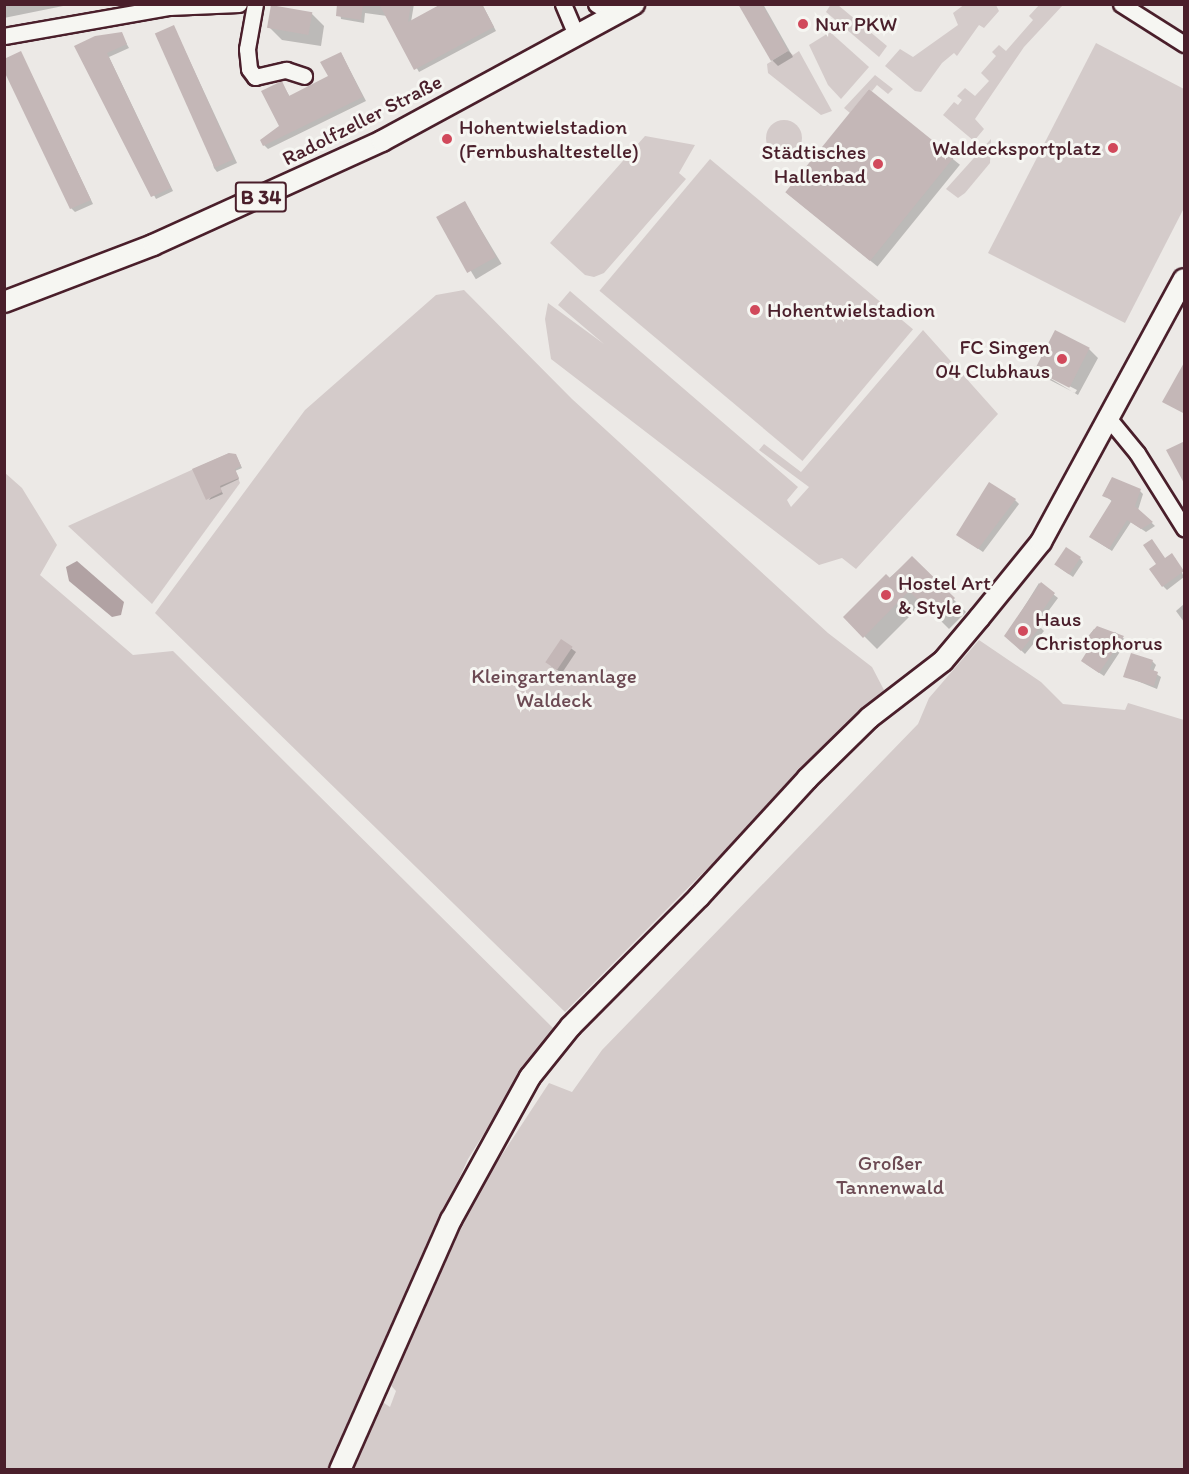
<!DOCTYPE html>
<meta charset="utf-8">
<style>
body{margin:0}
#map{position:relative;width:1189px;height:1474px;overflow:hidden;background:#ece9e6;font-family:Itim,sans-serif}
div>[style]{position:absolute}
.green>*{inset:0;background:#d4cbca;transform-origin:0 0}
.round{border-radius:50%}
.water>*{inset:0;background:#b1a2a3}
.shadow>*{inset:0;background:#0003;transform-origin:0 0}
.building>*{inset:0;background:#c4b7b7;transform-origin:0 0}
.roads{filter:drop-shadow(2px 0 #4a1f2b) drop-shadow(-2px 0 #4a1f2b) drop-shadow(0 2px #4a1f2b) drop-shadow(0 -2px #4a1f2b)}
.minor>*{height:15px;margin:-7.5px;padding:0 7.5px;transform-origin:7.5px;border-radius:7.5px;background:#f6f6f2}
.major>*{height:20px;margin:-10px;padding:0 10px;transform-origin:10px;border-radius:10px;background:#f6f6f2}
.dots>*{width:16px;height:16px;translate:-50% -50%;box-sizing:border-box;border:3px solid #f6f6f2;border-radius:50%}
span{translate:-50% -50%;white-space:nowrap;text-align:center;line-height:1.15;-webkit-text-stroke:6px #f6f6f2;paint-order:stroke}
.shield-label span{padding:2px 4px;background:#f6f6f2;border:2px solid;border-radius:4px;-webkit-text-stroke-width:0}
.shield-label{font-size:20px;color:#4a1f2b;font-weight:700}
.poi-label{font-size:21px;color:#4a1f2b}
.left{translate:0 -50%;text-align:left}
.right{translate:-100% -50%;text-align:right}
.street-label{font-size:21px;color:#4a1f2b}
.park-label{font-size:21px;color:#6c4a53}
.frame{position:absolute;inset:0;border:6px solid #4a1f2b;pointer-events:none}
</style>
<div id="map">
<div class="green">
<div style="clip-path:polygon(831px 4px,838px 5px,887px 46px,879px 57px,826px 12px)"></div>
<div style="clip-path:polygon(965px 4px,996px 5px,999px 11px,984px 28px,979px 25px,957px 56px,954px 53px,942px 63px,921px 92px,915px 91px,885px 66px,900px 49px,913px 57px,958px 25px,953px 13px)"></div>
<div style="clip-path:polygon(1040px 4px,1063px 5px,1024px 47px,975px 119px,984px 129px,974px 141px,943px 115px,954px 102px,958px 105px,962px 100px,957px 96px,965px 88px,975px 96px,989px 81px,981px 73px,996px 56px,992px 52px,999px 45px,1006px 51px,1033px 20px,1029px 16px)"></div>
<div style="clip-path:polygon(830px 32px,869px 67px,841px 99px,828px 85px,809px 45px)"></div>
<div style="clip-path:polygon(1096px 43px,1184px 89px,1184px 208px,1125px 323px,988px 253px)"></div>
<div style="clip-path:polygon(788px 51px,793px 55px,799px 51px,832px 111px,821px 115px,768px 73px,767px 64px)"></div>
<div style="clip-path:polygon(875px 75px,893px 89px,888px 94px,877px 85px,872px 91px,869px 89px,850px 113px,844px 108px)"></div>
<div class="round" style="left:766px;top:120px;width:36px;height:36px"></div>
<div style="clip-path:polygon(645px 136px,695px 145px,679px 173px,686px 179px,604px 273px,594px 277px,585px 275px,550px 243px)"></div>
<div style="clip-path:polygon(991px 139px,990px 163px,965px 193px,958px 198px,946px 189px)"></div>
<div style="left:710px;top:159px;width:265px;height:172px;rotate:40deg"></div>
<div style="clip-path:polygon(464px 290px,572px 399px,828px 633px,872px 667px,884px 690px,565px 1012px,155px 613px,305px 410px,436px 295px)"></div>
<div style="clip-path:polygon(570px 291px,798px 487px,787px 500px,791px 507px,809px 487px,759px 450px,764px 444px,801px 472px,923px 330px,998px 414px,856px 569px,842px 558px,819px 565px,551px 359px,545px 319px,548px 303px,604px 344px,558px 305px)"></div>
<div style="clip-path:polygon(229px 453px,240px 483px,152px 604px,68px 526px)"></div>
<div style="clip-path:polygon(4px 472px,22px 488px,57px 545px,40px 575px,133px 655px,173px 651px,555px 1030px,531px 1059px,468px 1159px,370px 1373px,331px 1469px,5px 1469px)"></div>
<div style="clip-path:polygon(979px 640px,1041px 682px,1063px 704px,1125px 710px,1128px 703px,1184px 720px,1184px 1469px,350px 1470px,378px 1399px,390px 1407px,396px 1391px,385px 1379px,440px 1267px,488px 1176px,549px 1083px,572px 1092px,602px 1050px,918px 724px,929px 698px)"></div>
</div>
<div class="water">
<div style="clip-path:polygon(77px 561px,124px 602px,121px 615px,112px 617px,69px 581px,66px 567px)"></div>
</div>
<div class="shadow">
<div style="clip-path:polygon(4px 4px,73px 4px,4px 18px)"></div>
<div style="clip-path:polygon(339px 4px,414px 4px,411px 22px,482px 4px,496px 31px,419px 72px,387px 16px,365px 13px,364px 23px,341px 19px)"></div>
<div style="clip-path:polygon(747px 4px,763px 4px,793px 57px,778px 66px,772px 60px)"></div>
<div style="clip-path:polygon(311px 13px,324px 26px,321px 46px,282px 40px,269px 27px)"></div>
<div style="clip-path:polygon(174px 27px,237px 163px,217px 172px,214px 168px)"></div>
<div style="clip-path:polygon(121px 34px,129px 48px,109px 57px,173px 191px,156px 199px,76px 46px)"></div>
<div style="clip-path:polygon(21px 53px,93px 204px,75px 212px,71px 208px)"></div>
<div style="clip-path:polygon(341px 53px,366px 101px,268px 149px,264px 145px,281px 127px,282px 83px,290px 97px,330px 77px)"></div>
<div style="left:869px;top:91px;width:117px;height:131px;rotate:39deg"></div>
<div style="left:465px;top:203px;width:71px;height:30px;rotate:59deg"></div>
<div style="clip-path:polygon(evenodd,1089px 349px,1098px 358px,1078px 395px,1036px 370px,1089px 349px,1044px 373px,1077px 390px,1075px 393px,1044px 377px,1044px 373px)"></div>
<div style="clip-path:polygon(237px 457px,242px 468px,235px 471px,239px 479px,220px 488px,223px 494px,209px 500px)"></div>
<div style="clip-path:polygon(1140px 491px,1143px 494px,1138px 510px,1155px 526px,1146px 532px,1131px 522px,1112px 551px,1095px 540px,1113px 502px,1104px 495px)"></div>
<div style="clip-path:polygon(1015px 500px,1019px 504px,983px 552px,958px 535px)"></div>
<div style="clip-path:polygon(912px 558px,966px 612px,949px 629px,923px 603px,877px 649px,845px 617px)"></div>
<div style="clip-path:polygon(1080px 558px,1083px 562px,1073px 577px,1060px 568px)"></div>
<div style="clip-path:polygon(1175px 558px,1184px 577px,1167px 590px,1163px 586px,1165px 559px)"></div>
<div style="clip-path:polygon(1039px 583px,1058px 598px,1038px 625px,1044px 631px,1025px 654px,1006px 636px)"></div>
<div style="clip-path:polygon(1184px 604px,1184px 622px,1176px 611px)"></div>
<div style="clip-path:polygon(1094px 629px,1112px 636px,1115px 632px,1127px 641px,1104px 676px,1086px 664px,1093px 646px,1086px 640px)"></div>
<div style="clip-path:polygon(561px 641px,576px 652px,562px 673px,551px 666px)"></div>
<div style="clip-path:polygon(1152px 661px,1156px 665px,1153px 672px,1161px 677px,1157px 689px,1125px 676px)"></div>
</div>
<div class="building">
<div style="clip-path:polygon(337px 4px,363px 4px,361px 20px,336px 16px)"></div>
<div style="clip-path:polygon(379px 4px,411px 4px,408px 22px,441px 4px,482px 4px,494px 27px,414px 70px)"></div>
<div style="clip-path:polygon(738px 4px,762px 4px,788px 51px,771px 61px)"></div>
<div style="left:271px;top:5px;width:42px;height:23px;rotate:10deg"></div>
<div style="left:174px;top:25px;width:147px;height:21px;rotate:66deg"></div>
<div style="clip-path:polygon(122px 32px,127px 44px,107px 53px,171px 188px,151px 197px,74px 46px,95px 36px)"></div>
<div style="clip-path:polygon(21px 51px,91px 200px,70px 209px,4px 71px,4px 59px)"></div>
<div style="clip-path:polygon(341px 52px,363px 97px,263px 146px,260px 140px,279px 126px,261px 91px,282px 81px,289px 96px,328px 76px,320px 62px)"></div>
<div style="left:869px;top:89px;width:109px;height:133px;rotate:39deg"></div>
<div style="left:465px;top:201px;width:64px;height:33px;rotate:61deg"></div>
<div style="left:1055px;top:330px;width:39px;height:45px;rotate:27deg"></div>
<div style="clip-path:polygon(1185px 361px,1185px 414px,1162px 402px)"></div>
<div style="clip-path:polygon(1185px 441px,1185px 485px,1166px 450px)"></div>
<div style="clip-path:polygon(229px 453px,236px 454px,241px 466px,235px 469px,239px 478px,220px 486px,222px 492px,206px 500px,192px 469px)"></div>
<div style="clip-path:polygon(1112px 477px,1141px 489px,1135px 506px,1153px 522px,1141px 529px,1127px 520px,1109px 549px,1089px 537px,1112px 500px,1102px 496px)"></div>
<div style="clip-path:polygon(989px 482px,1016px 499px,978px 549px,956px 535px)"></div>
<div style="clip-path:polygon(1152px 539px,1165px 558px,1172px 553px,1184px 571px,1162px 587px,1149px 569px,1156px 564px,1143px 545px)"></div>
<div style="left:1066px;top:547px;width:18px;height:21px;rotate:34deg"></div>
<div style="clip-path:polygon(912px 556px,955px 598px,936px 618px,909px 591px,863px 638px,843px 617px,886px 574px,890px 578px)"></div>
<div style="clip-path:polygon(1041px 582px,1055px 593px,1035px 621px,1041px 626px,1021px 651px,1004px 636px)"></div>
<div style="clip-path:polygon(1097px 626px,1124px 636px,1099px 673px,1081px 661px,1091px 645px,1084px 641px)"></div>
<div style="left:561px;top:639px;width:14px;height:28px;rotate:34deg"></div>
<div style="clip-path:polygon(1131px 653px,1153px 660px,1150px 669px,1158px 672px,1154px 686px,1123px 677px)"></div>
</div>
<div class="roads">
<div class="minor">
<div style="left:255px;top:4px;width:46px;rotate:100.1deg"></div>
<div style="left:247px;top:49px;width:20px;rotate:84deg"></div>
<div style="left:249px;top:69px;width:10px;rotate:53deg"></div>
<div style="left:255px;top:77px;width:32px;rotate:-13deg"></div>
<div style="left:286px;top:70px;width:19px;rotate:18deg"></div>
<div style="left:563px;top:4px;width:34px;rotate:67deg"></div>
<div style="left:596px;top:4px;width:21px;rotate:31deg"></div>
<div style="left:1121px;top:4px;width:75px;rotate:32.4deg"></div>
<div style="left:4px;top:36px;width:168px;rotate:-10deg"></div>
<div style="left:169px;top:7px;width:70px;rotate:-2.5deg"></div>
<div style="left:1109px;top:419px;width:44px;rotate:50.5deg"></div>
<div style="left:1137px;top:453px;width:89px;rotate:57.9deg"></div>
</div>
<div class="major">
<div style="left:4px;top:302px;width:160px;rotate:-20.9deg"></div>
<div style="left:153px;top:245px;width:252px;rotate:-24.4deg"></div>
<div style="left:382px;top:141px;width:287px;rotate:-28.5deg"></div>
<div style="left:340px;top:1470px;width:274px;rotate:-66.1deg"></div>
<div style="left:451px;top:1220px;width:163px;rotate:-61.1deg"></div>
<div style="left:530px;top:1077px;width:65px;rotate:-51.2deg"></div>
<div style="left:571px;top:1026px;width:182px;rotate:-45.2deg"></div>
<div style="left:699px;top:897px;width:160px;rotate:-47.5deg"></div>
<div style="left:807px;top:779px;width:87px;rotate:-44.5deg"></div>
<div style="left:869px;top:718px;width:93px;rotate:-37.6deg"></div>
<div style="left:943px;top:661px;width:57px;rotate:-49.9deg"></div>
<div style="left:980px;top:617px;width:97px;rotate:-50.9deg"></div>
<div style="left:1041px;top:542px;width:299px;rotate:-61.5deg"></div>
</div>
</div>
<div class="dots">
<div style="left:803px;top:24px;background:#d1495b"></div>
<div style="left:447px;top:139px;background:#d1495b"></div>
<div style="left:1113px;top:148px;background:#d1495b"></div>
<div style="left:878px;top:164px;background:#d1495b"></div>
<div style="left:755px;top:310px;background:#d1495b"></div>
<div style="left:1062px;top:359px;background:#d1495b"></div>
<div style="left:886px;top:595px;background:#d1495b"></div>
<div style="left:1023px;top:631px;background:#d1495b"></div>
</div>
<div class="shield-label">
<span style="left:261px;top:197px">B 34</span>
</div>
<div class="poi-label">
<span class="left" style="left:815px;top:24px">Nur PKW</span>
<span class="left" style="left:459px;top:139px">Hohentwielstadion<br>(Fernbushaltestelle)</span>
<span class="right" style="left:1101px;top:148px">Waldecksportplatz</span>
<span class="right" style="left:866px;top:164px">Städtisches<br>Hallenbad</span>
<span class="left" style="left:767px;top:310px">Hohentwielstadion</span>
<span class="right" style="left:1050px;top:359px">FC Singen<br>04 Clubhaus</span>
<span class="left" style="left:898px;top:595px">Hostel Art<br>&amp; Style</span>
<span class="left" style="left:1035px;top:631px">Haus<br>Christophorus</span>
</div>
<div class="street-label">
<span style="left:362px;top:120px;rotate:-27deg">Radolfzeller Straße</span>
</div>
<div class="park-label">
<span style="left:554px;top:688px">Kleingartenanlage<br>Waldeck</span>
<span style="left:890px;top:1175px">Großer<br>Tannenwald</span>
</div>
<div class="frame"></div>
</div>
